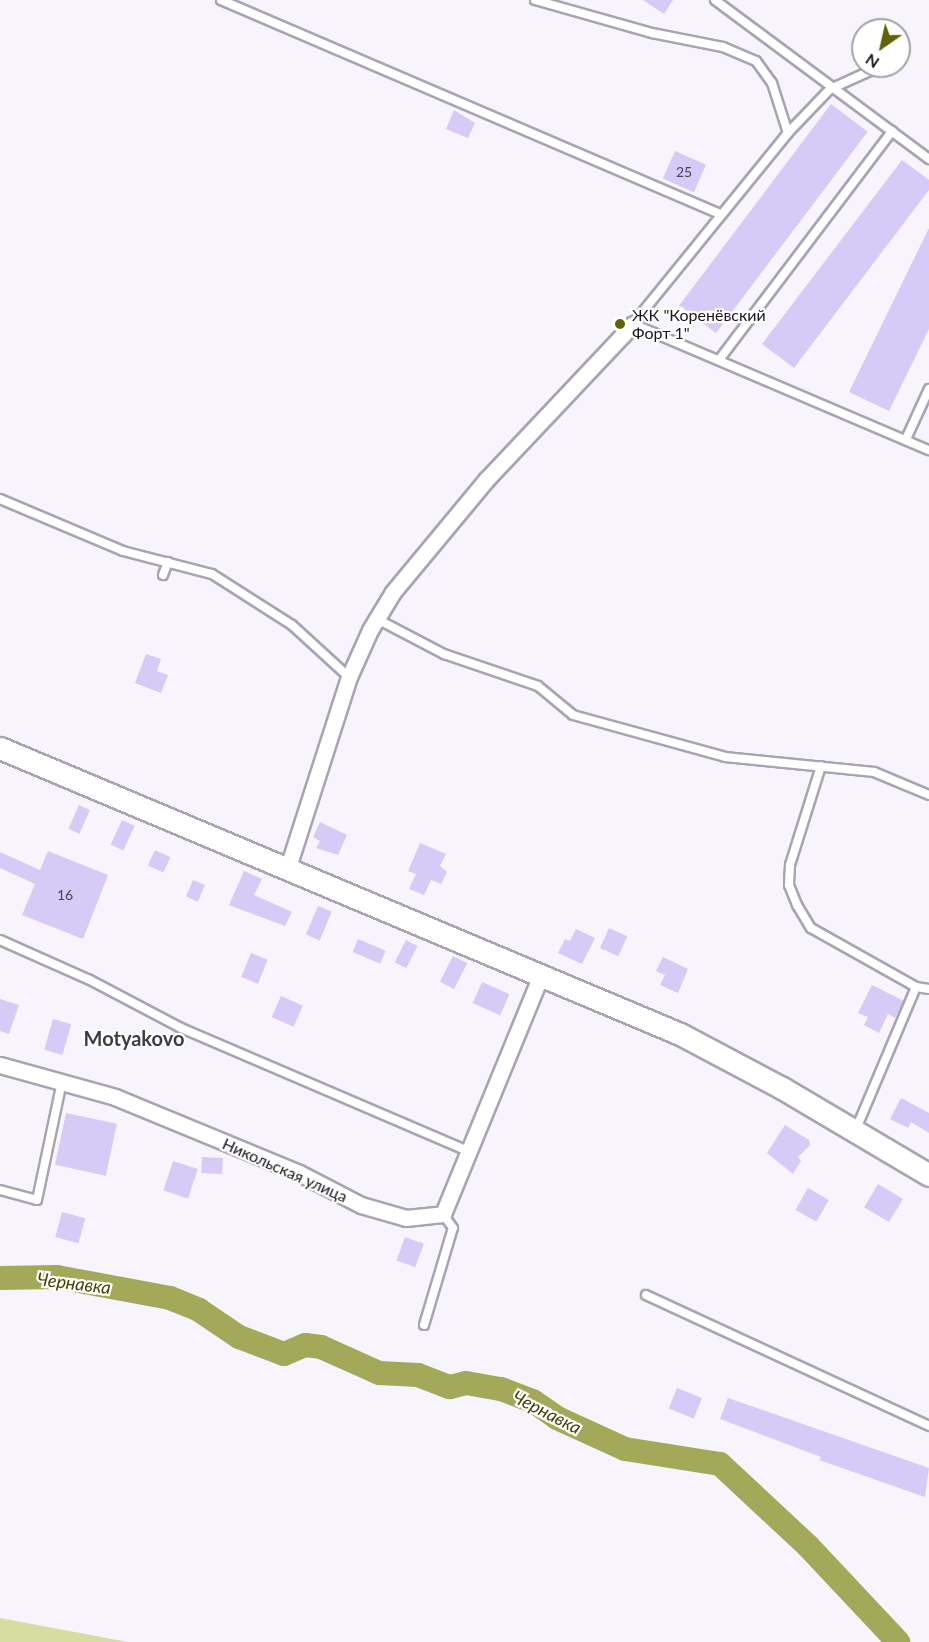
<!DOCTYPE html>
<meta charset="utf-8">
<style>
body{margin:0}
#map{position:relative;width:929px;height:1642px;overflow:hidden;background:#f7f4fe;font-family:Lato,sans-serif}
div>[style]{position:absolute}
.green>*{inset:0;background:#d7dda0}
.river>*{height:24px;margin:-12px;padding:0 12px;transform-origin:12px;border-radius:12px;background:#a3a958}
.building>*{inset:0;background:#d6caf7;transform-origin:0 0}
.roads{filter:drop-shadow(2px 0 #a8a4b3) drop-shadow(-2px 0 #a8a4b3) drop-shadow(0 2px #a8a4b3) drop-shadow(0 -2px #a8a4b3)}
.service>*{height:8px;margin:-4px;padding:0 4px;transform-origin:4px;border-radius:4px;background:#fff}
.minor>*{height:15px;margin:-7.5px;padding:0 7.5px;transform-origin:7.5px;border-radius:7.5px;background:#fff}
.secondary>*{height:21px;margin:-10.5px;padding:0 10.5px;transform-origin:10.5px;border-radius:10.5px;background:#fff}
.dots>*{width:16px;height:16px;translate:-50% -50%;box-sizing:border-box;border:3px solid #fff;border-radius:50%}
span{translate:-50% -50%;white-space:nowrap;text-align:center;line-height:1.15;-webkit-text-stroke:4.5px #fff;paint-order:stroke}
.number-label{font-size:14px;color:#494454}
.number-label span{-webkit-text-stroke-width:0}
.poi-label{font-size:16px;color:#1a181e}
.left{translate:0 -50%;text-align:left}
.street-label{font-size:16px;color:#1a181e}
.water-label{font-size:18px;color:#414403;font-style:italic}
.quarter-label{font-size:20px;color:#3e3b47;font-weight:700}
.north{position:absolute;left:851px;top:18px;width:60px;height:60px;box-sizing:border-box;background:#fff;border:2px solid #a3a3a5;border-radius:50%;rotate:214deg;font-size:16px;font-weight:700;line-height:24px;text-align:center;color:#1a181e}
.north::after{content:'';display:block;margin:auto;width:21px;height:27px;background:#606400;clip-path:polygon(50% 0,100% 100%,50% 72%,0 100%)}
</style>
<div id="map">
<div class="green">
<div style="clip-path:polygon(0 1618px,128px 1642px,0 1642px)"></div>
</div>
<div class="river">
<div style="left:0;top:1278px;width:57px;rotate:-1deg"></div>
<div style="left:57px;top:1277px;width:115px;rotate:10.5deg"></div>
<div style="left:170px;top:1298px;width:31px;rotate:22deg"></div>
<div style="left:199px;top:1310px;width:48px;rotate:34deg"></div>
<div style="left:239px;top:1337px;width:48px;rotate:20.7deg"></div>
<div style="left:284px;top:1354px;width:23px;rotate:-23deg"></div>
<div style="left:305px;top:1345px;width:16px;rotate:7deg"></div>
<div style="left:321px;top:1347px;width:64px;rotate:24.1deg"></div>
<div style="left:379px;top:1373px;width:39px;rotate:3deg"></div>
<div style="left:418px;top:1375px;width:34px;rotate:21deg"></div>
<div style="left:450px;top:1387px;width:16px;rotate:-14deg"></div>
<div style="left:466px;top:1383px;width:36px;rotate:10deg"></div>
<div style="left:501px;top:1389px;width:34px;rotate:21deg"></div>
<div style="left:533px;top:1401px;width:29px;rotate:35deg"></div>
<div style="left:557px;top:1418px;width:75px;rotate:24.5deg"></div>
<div style="left:625px;top:1449px;width:96px;rotate:9deg"></div>
<div style="left:720px;top:1464px;width:120px;rotate:43deg"></div>
<div style="left:808px;top:1546px;width:132px;rotate:46.8deg"></div>
</div>
<div class="building">
<div style="clip-path:polygon(643px 0,673px 0,664px 14px)"></div>
<div style="left:831px;top:104px;width:46px;height:252px;rotate:37deg"></div>
<div style="clip-path:polygon(454px 110px,475px 123px,468px 138px,446px 129px)"></div>
<div style="left:675px;top:151px;width:34px;height:30px;rotate:24deg"></div>
<div style="clip-path:polygon(902px 160px,929px 180px,929px 190px,794px 368px,762px 344px)"></div>
<div style="clip-path:polygon(929px 228px,929px 329px,889px 411px,849px 392px)"></div>
<div style="clip-path:polygon(146px 654px,161px 659px,157px 671px,168px 675px,161px 693px,135px 683px)"></div>
<div style="left:79px;top:805px;width:12px;height:26px;rotate:24deg"></div>
<div style="left:122px;top:820px;width:14px;height:27px;rotate:25deg"></div>
<div style="clip-path:polygon(320px 822px,347px 835px,338px 855px,316px 848px,320px 841px,313px 837px)"></div>
<div style="clip-path:polygon(420px 843px,446px 854px,440px 866px,447px 872px,441px 884px,431px 880px,424px 895px,409px 889px,416px 874px,408px 871px)"></div>
<div style="left:155px;top:850px;width:17px;height:17px;rotate:25deg"></div>
<div style="clip-path:polygon(48px 851px,108px 875px,83px 939px,22px 915px,35px 884px,0 868px,0 852px,40px 870px)"></div>
<div style="clip-path:polygon(244px 871px,262px 879px,254px 895px,292px 912px,285px 926px,229px 905px)"></div>
<div style="left:193px;top:880px;width:13px;height:18px;rotate:23deg"></div>
<div style="left:318px;top:906px;width:15px;height:31px;rotate:23deg"></div>
<div style="left:609px;top:928px;width:20px;height:22px;rotate:24deg"></div>
<div style="clip-path:polygon(576px 929px,595px 938px,582px 964px,558px 953px,565px 939px,570px 941px)"></div>
<div style="left:358px;top:939px;width:30px;height:14px;rotate:23deg"></div>
<div style="left:406px;top:940px;width:13px;height:25px;rotate:27deg"></div>
<div style="left:251px;top:953px;width:18px;height:26px;rotate:22deg"></div>
<div style="left:453px;top:956px;width:16px;height:29px;rotate:27deg"></div>
<div style="clip-path:polygon(663px 957px,688px 969px,678px 993px,660px 985px,665px 975px,656px 971px)"></div>
<div style="left:482px;top:982px;width:30px;height:23px;rotate:24deg"></div>
<div style="clip-path:polygon(872px 985px,904px 1001px,895px 1018px,888px 1014px,879px 1033px,864px 1025px,868px 1017px,858px 1013px)"></div>
<div style="left:281px;top:996px;width:24px;height:23px;rotate:24deg"></div>
<div style="clip-path:polygon(0 999px,19px 1005px,9px 1034px,0 1031px)"></div>
<div style="left:53px;top:1019px;width:19px;height:32px;rotate:16deg"></div>
<div style="clip-path:polygon(901px 1098px,929px 1113px,929px 1133px,911px 1122px,908px 1128px,890px 1119px)"></div>
<div style="left:66px;top:1113px;width:52px;height:53px;rotate:12deg"></div>
<div style="clip-path:polygon(785px 1125px,809px 1140px,810px 1145px,798px 1157px,801px 1161px,793px 1174px,767px 1153px)"></div>
<div style="left:202px;top:1157px;width:21px;height:16px;rotate:3deg"></div>
<div style="left:173px;top:1161px;width:26px;height:31px;rotate:18deg"></div>
<div style="left:878px;top:1184px;width:29px;height:27px;rotate:31deg"></div>
<div style="left:808px;top:1188px;width:24px;height:25px;rotate:30deg"></div>
<div style="left:62px;top:1212px;width:24px;height:26px;rotate:15deg"></div>
<div style="left:405px;top:1237px;width:20px;height:25px;rotate:20deg"></div>
<div style="left:677px;top:1388px;width:27px;height:22px;rotate:22deg"></div>
<div style="clip-path:polygon(728px 1398px,929px 1468px,925px 1497px,819px 1460px,821px 1457px,720px 1419px)"></div>
</div>
<div class="roads">
<div class="service">
<div style="left:221px;top:0;width:543px;rotate:23.21deg"></div>
<div style="left:535px;top:0;width:122px;rotate:15.8deg"></div>
<div style="left:652px;top:33px;width:72px;rotate:11.2deg"></div>
<div style="left:723px;top:47px;width:36px;rotate:23deg"></div>
<div style="left:756px;top:61px;width:27px;rotate:54deg"></div>
<div style="left:772px;top:83px;width:52px;rotate:72.3deg"></div>
<div style="left:715px;top:0;width:267px;rotate:36.6deg"></div>
<div style="left:881px;top:66px;width:56px;rotate:155.7deg"></div>
<div style="left:830px;top:89px;width:61px;rotate:133.7deg"></div>
<div style="left:788px;top:133px;width:246px;rotate:129.1deg"></div>
<div style="left:633px;top:324px;width:322px;rotate:23.1deg"></div>
<div style="left:719px;top:360px;width:287px;rotate:-52.9deg"></div>
<div style="left:906px;top:439px;width:55px;rotate:-65.3deg"></div>
<div style="left:0;top:499px;width:134px;rotate:22.9deg"></div>
<div style="left:123px;top:551px;width:92px;rotate:14.5deg"></div>
<div style="left:212px;top:574px;width:95px;rotate:32.5deg"></div>
<div style="left:292px;top:625px;width:77px;rotate:42.4deg"></div>
<div style="left:163px;top:575px;width:14px;rotate:-69deg"></div>
<div style="left:377px;top:619px;width:76px;rotate:27.6deg"></div>
<div style="left:444px;top:654px;width:99px;rotate:18.8deg"></div>
<div style="left:538px;top:686px;width:45px;rotate:39.6deg"></div>
<div style="left:573px;top:715px;width:158px;rotate:15.4deg"></div>
<div style="left:725px;top:757px;width:150px;rotate:5.7deg"></div>
<div style="left:874px;top:772px;width:60px;rotate:22.7deg"></div>
<div style="left:821px;top:766px;width:104px;rotate:107.4deg"></div>
<div style="left:790px;top:865px;width:20px;rotate:93deg"></div>
<div style="left:789px;top:885px;width:22px;rotate:68deg"></div>
<div style="left:797px;top:905px;width:27px;rotate:59deg"></div>
<div style="left:811px;top:928px;width:120px;rotate:29.3deg"></div>
<div style="left:916px;top:987px;width:13px;rotate:9deg"></div>
<div style="left:0;top:940px;width:98px;rotate:24deg"></div>
<div style="left:90px;top:980px;width:103px;rotate:27.8deg"></div>
<div style="left:181px;top:1028px;width:312px;rotate:23.2deg"></div>
<div style="left:856px;top:1129px;width:154px;rotate:-67.1deg"></div>
<div style="left:0;top:1190px;width:38px;rotate:15deg"></div>
<div style="left:37px;top:1200px;width:122px;rotate:-78.1deg"></div>
<div style="left:646px;top:1295px;width:312px;rotate:24.8deg"></div>
<div style="left:424px;top:1325px;width:101px;rotate:-73.4deg"></div>
<div style="left:453px;top:1228px;width:17px;rotate:-126deg"></div>
</div>
<div class="minor">
<div style="left:288px;top:867px;width:200px;rotate:-72.2deg"></div>
<div style="left:349px;top:677px;width:51px;rotate:-65.9deg"></div>
<div style="left:370px;top:630px;width:44px;rotate:-58.8deg"></div>
<div style="left:393px;top:592px;width:146px;rotate:-50.3deg"></div>
<div style="left:486px;top:480px;width:214px;rotate:-46.7deg"></div>
<div style="left:0;top:1065px;width:119px;rotate:15.5deg"></div>
<div style="left:115px;top:1097px;width:199px;rotate:22.4deg"></div>
<div style="left:299px;top:1173px;width:70px;rotate:27.3deg"></div>
<div style="left:361px;top:1205px;width:47px;rotate:16.1deg"></div>
<div style="left:406px;top:1218px;width:37px;rotate:-6deg"></div>
<div style="left:443px;top:1214px;width:258px;rotate:-67.7deg"></div>
</div>
<div class="secondary">
<div style="left:0;top:748px;width:738px;rotate:22.81deg"></div>
<div style="left:680px;top:1034px;width:115px;rotate:27.9deg"></div>
<div style="left:782px;top:1088px;width:171px;rotate:30.6deg"></div>
</div>
</div>
<div class="dots">
<div style="left:620px;top:324px;background:#606400"></div>
</div>
<div class="number-label">
<span style="left:684px;top:172px">25</span>
<span style="left:65px;top:895px">16</span>
</div>
<div class="poi-label">
<span class="left" style="left:632px;top:324px">ЖК "Коренёвский<br>Форт 1"</span>
</div>
<div class="street-label">
<span style="left:285px;top:1170px;rotate:24deg">Никольская улица</span>
</div>
<div class="water-label">
<span style="left:74px;top:1283px;rotate:7deg">Чернавка</span>
<span style="left:547px;top:1412px;rotate:27deg">Чернавка</span>
</div>
<div class="quarter-label">
<span style="left:134px;top:1038px">Motyakovo</span>
</div>
<div class="north">N</div>
</div>
